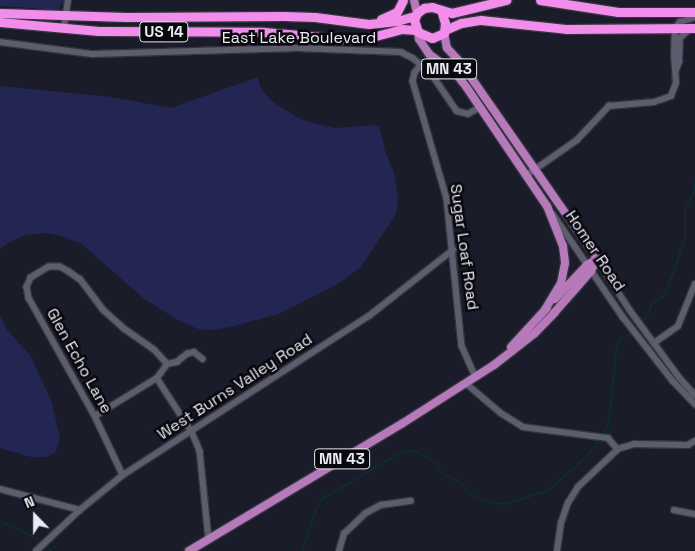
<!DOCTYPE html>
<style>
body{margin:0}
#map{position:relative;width:695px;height:551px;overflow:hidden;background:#1b1c29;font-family:"Space Grotesk",sans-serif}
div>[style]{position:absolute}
.green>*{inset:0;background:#232552}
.stream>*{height:1px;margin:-0.5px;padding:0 0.5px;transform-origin:0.5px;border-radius:0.5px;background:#00393a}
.roads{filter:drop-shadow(1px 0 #34353f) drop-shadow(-1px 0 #34353f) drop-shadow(0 1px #34353f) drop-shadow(0 -1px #34353f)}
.minor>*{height:5.5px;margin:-2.75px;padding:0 2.75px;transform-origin:2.75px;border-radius:2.75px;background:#5c5e6e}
.major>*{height:8px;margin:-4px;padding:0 4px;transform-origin:4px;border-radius:4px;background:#b67aba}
.highway>*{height:9px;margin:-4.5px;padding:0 4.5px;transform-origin:4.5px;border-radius:4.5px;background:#f28dec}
span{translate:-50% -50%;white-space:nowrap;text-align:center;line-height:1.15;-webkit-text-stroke:5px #07070d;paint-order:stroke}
.shield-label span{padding:1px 4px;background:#07070d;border:1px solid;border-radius:4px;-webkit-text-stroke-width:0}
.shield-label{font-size:15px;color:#eaebf4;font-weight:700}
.street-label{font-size:16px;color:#eaebf4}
.north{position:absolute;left:10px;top:491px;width:50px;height:50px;-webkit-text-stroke:4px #07070d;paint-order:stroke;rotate:338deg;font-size:14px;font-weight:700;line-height:20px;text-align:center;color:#eaebf4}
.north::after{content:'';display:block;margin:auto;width:18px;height:22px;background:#eaebf4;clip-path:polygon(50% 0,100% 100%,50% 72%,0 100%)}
</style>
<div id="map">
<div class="green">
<div style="clip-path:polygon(0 0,64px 0,58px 10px,0 6px)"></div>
<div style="clip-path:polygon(258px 77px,261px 89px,273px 102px,302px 120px,334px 128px,379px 125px,385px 151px,394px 173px,398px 198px,396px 214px,360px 268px,338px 284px,279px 314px,230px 327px,213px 330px,198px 329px,176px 319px,143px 298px,82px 244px,62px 236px,45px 233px,25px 235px,8px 243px,0 249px,0 86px,112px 97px,171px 108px)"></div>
<div style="clip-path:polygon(0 316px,7px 330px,30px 355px,51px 400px,60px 438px,55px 453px,46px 457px,31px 457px,0 448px)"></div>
</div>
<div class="stream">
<div style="left:642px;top:320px;width:9px;rotate:-49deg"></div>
<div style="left:648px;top:313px;width:12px;rotate:-70deg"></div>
<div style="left:652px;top:302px;width:11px;rotate:-27deg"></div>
<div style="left:662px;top:297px;width:16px;rotate:-63deg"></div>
<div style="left:669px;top:283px;width:50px;rotate:-71.2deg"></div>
<div style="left:685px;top:236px;width:28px;rotate:-90deg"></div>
<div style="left:685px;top:208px;width:18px;rotate:-63deg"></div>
<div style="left:693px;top:192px;width:12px;rotate:-81deg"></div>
<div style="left:603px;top:435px;width:14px;rotate:-69deg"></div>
<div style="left:608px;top:422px;width:73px;rotate:-83.7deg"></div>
<div style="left:616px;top:349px;width:12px;rotate:-70deg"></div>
<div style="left:620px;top:338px;width:12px;rotate:-24deg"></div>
<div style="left:0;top:521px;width:47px;rotate:25.5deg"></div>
<div style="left:46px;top:546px;width:7px;rotate:45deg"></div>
<div style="left:302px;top:551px;width:43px;rotate:-72.4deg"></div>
<div style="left:315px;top:510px;width:14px;rotate:-60deg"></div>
<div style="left:322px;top:498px;width:89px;rotate:-30.3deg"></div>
<div style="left:399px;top:453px;width:13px;rotate:-13deg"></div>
<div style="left:412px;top:450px;width:12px;rotate:20deg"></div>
<div style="left:423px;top:454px;width:16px;rotate:35deg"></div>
<div style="left:436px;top:463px;width:13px;rotate:58deg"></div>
<div style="left:443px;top:474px;width:17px;rotate:24deg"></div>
<div style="left:459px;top:481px;width:16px;rotate:50deg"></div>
<div style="left:469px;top:493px;width:18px;rotate:27deg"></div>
<div style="left:485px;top:501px;width:19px;rotate:9deg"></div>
<div style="left:504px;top:504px;width:46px;rotate:-17.7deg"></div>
<div style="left:548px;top:490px;width:45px;rotate:-41.4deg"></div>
<div style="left:582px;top:460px;width:27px;rotate:-48deg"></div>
</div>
<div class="roads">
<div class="minor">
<div style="left:64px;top:28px;width:28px;rotate:-82deg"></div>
<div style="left:0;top:42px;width:94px;rotate:7.4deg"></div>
<div style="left:93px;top:54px;width:204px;rotate:-1.7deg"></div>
<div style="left:297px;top:48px;width:104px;rotate:2.2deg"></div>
<div style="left:401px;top:52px;width:13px;rotate:27deg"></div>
<div style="left:413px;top:58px;width:23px;rotate:40deg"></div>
<div style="left:431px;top:73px;width:46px;rotate:55.6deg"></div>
<div style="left:457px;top:111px;width:11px;rotate:15deg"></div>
<div style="left:468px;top:114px;width:13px;rotate:-29deg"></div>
<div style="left:422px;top:64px;width:11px;rotate:128deg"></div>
<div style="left:415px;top:73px;width:8px;rotate:104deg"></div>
<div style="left:413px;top:81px;width:123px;rotate:73.9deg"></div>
<div style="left:447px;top:199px;width:148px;rotate:84.2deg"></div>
<div style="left:462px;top:346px;width:34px;rotate:66deg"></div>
<div style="left:676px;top:70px;width:9px;rotate:-69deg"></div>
<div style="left:679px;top:62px;width:24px;rotate:-88deg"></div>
<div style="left:680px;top:38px;width:12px;rotate:-42deg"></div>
<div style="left:527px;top:175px;width:61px;rotate:-35deg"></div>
<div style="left:577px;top:140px;width:47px;rotate:-46.7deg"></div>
<div style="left:609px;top:106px;width:45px;rotate:-5.1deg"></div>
<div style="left:654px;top:102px;width:18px;rotate:-19deg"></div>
<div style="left:671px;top:96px;width:14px;rotate:-69deg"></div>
<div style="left:676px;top:83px;width:27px;rotate:-94deg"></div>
<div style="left:674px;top:56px;width:28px;rotate:-88deg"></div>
<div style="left:675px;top:28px;width:8px;rotate:-50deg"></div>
<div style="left:680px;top:22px;width:16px;rotate:-18deg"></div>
<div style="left:553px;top:214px;width:125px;rotate:55.8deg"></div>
<div style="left:623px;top:317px;width:81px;rotate:52deg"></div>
<div style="left:673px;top:381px;width:32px;rotate:46deg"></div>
<div style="left:597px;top:259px;width:61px;rotate:57.1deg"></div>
<div style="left:630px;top:310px;width:83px;rotate:53.8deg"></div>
<div style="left:679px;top:377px;width:24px;rotate:48deg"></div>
<div style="left:654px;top:343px;width:29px;rotate:-35deg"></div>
<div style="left:678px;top:326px;width:45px;rotate:-68deg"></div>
<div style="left:167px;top:364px;width:10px;rotate:-11deg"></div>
<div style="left:177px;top:362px;width:13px;rotate:-39deg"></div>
<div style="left:187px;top:354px;width:7px;rotate:-16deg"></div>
<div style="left:194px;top:352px;width:11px;rotate:38deg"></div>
<div style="left:157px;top:378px;width:64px;rotate:57.1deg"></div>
<div style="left:192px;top:432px;width:21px;rotate:67deg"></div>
<div style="left:200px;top:451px;width:88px;rotate:84.2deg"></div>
<div style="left:467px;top:384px;width:45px;rotate:40.5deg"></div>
<div style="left:501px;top:413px;width:26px;rotate:32deg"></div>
<div style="left:523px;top:427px;width:86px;rotate:7.4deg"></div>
<div style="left:608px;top:438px;width:15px;rotate:48deg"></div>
<div style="left:618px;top:449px;width:17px;rotate:-17deg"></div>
<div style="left:634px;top:444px;width:54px;rotate:1.1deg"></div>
<div style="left:688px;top:445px;width:8px;rotate:-30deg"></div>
<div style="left:95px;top:416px;width:73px;rotate:-31.5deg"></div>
<div style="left:157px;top:378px;width:17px;rotate:-54deg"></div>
<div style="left:167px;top:364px;width:19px;rotate:-133deg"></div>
<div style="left:154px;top:350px;width:37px;rotate:-145deg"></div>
<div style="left:124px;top:329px;width:28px;rotate:-138deg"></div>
<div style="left:103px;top:310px;width:38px;rotate:-127deg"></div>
<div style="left:80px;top:280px;width:14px;rotate:-144deg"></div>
<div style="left:69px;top:272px;width:10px;rotate:-151deg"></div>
<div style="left:60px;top:267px;width:11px;rotate:180deg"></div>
<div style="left:49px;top:267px;width:21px;rotate:149deg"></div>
<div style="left:31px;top:278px;width:10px;rotate:114deg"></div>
<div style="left:27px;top:287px;width:11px;rotate:80deg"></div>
<div style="left:29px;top:298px;width:135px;rotate:60.8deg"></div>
<div style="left:95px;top:416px;width:65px;rotate:64.6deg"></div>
<div style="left:0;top:489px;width:83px;rotate:14.7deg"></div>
<div style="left:674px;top:510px;width:21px;rotate:11deg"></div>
<div style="left:36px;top:551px;width:60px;rotate:-43deg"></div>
<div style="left:80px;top:510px;width:55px;rotate:-39.1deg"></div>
<div style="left:123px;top:475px;width:293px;rotate:-32.9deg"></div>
<div style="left:369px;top:316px;width:107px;rotate:-38.2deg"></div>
<div style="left:339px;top:551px;width:18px;rotate:-74deg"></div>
<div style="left:344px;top:534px;width:30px;rotate:-44deg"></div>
<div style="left:366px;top:513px;width:17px;rotate:-28deg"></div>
<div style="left:381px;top:505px;width:30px;rotate:-8deg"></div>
<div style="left:557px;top:551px;width:28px;rotate:-82deg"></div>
<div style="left:561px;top:523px;width:21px;rotate:-71deg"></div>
<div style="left:568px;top:503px;width:19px;rotate:-58deg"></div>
<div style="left:578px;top:487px;width:55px;rotate:-43.5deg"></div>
</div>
<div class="major">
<div style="left:414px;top:0;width:13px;rotate:77deg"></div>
<div style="left:418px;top:32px;width:7px;rotate:82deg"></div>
<div style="left:419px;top:39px;width:18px;rotate:56deg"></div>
<div style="left:429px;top:54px;width:35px;rotate:37deg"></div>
<div style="left:457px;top:75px;width:16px;rotate:52deg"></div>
<div style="left:467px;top:88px;width:143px;rotate:55.9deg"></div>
<div style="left:547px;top:206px;width:43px;rotate:68.2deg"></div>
<div style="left:563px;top:246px;width:17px;rotate:83deg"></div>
<div style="left:565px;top:263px;width:20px;rotate:101deg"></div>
<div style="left:561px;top:283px;width:31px;rotate:121deg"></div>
<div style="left:444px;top:33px;width:15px;rotate:79deg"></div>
<div style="left:447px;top:48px;width:21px;rotate:47deg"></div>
<div style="left:461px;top:63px;width:239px;rotate:55.2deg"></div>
<div style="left:555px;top:299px;width:47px;rotate:-46.7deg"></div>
<div style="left:587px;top:265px;width:12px;rotate:-31deg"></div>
<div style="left:511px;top:347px;width:53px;rotate:-47.3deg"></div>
<div style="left:189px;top:551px;width:249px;rotate:-30.9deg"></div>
<div style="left:403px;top:423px;width:108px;rotate:-32.5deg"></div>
<div style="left:494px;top:365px;width:52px;rotate:-38deg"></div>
<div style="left:535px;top:333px;width:28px;rotate:-46deg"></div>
<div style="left:554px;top:313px;width:56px;rotate:-48.6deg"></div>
<div style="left:591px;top:271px;width:13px;rotate:-63deg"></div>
</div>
<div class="highway">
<div style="left:540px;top:0;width:79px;rotate:8.7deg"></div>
<div style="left:618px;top:12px;width:77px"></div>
<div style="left:441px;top:10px;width:14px;rotate:73deg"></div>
<div style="left:445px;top:23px;width:10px;rotate:96deg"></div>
<div style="left:444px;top:33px;width:13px;rotate:157deg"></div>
<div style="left:432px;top:38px;width:15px;rotate:-157deg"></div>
<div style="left:418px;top:32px;width:13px;rotate:-108deg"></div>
<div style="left:414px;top:20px;width:8px;rotate:-67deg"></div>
<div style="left:417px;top:13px;width:9px;rotate:-36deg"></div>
<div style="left:424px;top:8px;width:8px;rotate:-7deg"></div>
<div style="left:432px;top:7px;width:21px;rotate:17deg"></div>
<div style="left:452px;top:13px;width:56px;rotate:-13.5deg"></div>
<div style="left:0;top:13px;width:126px;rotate:1.8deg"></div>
<div style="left:126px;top:17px;width:158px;rotate:-0.4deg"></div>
<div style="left:284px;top:16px;width:31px;rotate:2deg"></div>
<div style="left:315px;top:17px;width:54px;rotate:7.4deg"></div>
<div style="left:369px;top:24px;width:28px;rotate:-6deg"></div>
<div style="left:397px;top:21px;width:19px;rotate:-16deg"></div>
<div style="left:381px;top:19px;width:17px;rotate:-24deg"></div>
<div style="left:397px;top:12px;width:13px;rotate:-63deg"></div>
<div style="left:0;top:22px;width:99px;rotate:5.2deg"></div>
<div style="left:99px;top:31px;width:165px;rotate:0.3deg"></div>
<div style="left:264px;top:32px;width:82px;rotate:4.9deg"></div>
<div style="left:346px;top:39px;width:26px;rotate:-4deg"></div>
<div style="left:372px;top:37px;width:31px;rotate:-15deg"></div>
<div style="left:402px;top:29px;width:14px;rotate:4deg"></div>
<div style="left:445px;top:30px;width:17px;rotate:-24deg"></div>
<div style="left:461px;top:23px;width:20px;rotate:-9deg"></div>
<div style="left:481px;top:20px;width:85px;rotate:6deg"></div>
<div style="left:566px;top:29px;width:129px;rotate:-0.4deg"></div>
</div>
</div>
<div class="shield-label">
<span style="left:164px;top:32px">US 14</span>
<span style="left:449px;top:69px">MN 43</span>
<span style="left:342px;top:459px">MN 43</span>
</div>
<div class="street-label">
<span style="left:299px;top:38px">East Lake Boulevard</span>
<span style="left:464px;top:247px;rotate:82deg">Sugar Loaf Road</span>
<span style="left:595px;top:251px;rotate:56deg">Homer Road</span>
<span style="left:79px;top:361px;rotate:61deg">Glen Echo Lane</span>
<span style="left:235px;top:387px;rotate:-33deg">West Burns Valley Road</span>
</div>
<div class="north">N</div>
</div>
